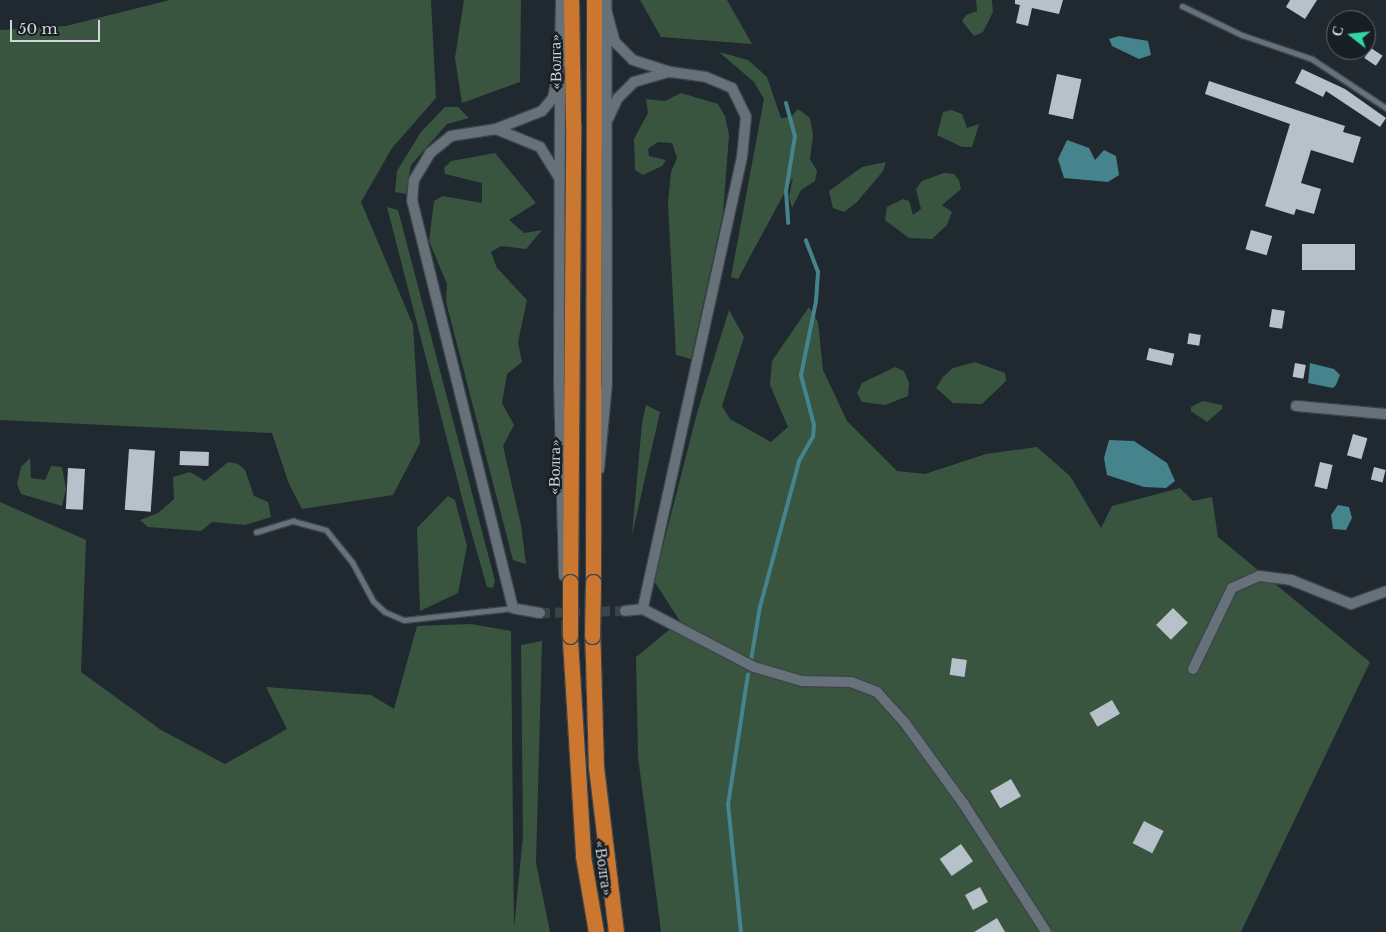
<!DOCTYPE html>
<meta charset="utf-8">
<style>
body{margin:0}
#map{position:relative;width:1386px;height:932px;overflow:hidden;background:#20292f;font-family:"Libre Baskerville",serif}
div>[style]{position:absolute}
.green>*{inset:0;background:#39553f}
.water>*{inset:0;background:#45838d}
.stream>*{height:4px;margin:-2px;padding:0 2px;transform-origin:2px;border-radius:2px;background:#45838d}
.building>*{inset:0;background:#b6c1ca;transform-origin:0 0}
.street-tunnel>*{height:10px;margin-top:-5px;transform-origin:0;background:repeating-linear-gradient(90deg,#3a4349 0 10px,transparent 0 15px)}
.roads{filter:drop-shadow(1px 0 #3d444a) drop-shadow(-1px 0 #3d444a) drop-shadow(0 1px #3d444a) drop-shadow(0 -1px #3d444a)}
.lane>*{height:5px;margin:-2.5px;padding:0 2.5px;transform-origin:2.5px;border-radius:2.5px;background:#677179}
.street>*{height:10px;margin:-5px;padding:0 5px;transform-origin:5px;border-radius:5px;background:#677179}
.highway>*{height:15px;margin:-7.5px;padding:0 7.5px;transform-origin:7.5px;border-radius:7.5px;background:#cc772f}
.bridges{filter:drop-shadow(1px 0 #3d444a) drop-shadow(-1px 0 #3d444a) drop-shadow(0 1px #3d444a) drop-shadow(0 -1px #3d444a)}
.highway-bridge>*{height:15px;margin:-7.5px;padding:0 7.5px;transform-origin:7.5px;border-radius:7.5px;background:#cc772f}
span{translate:-50% -50%;white-space:nowrap;text-align:center;line-height:1.15;-webkit-text-stroke:5px #171f25;paint-order:stroke}
.street-label{font-size:16px;color:#d0d5da}
.north{position:absolute;left:1326px;top:10px;width:50px;height:50px;box-sizing:border-box;background:#171f25;border:1px solid #61686d;border-radius:50%;rotate:286deg;font-size:14px;font-weight:700;line-height:20px;text-align:center;color:#d0d5da}
.north::after{content:'';display:block;margin:auto;width:18px;height:22px;background:#32d4a9;clip-path:polygon(50% 0,100% 100%,50% 72%,0 100%)}
.scale{position:absolute;left:10px;top:20px;width:90px;height:22px;box-sizing:border-box;border:2px solid #d0d5da;border-top:0;padding-left:6px;font-size:15px;line-height:18px;white-space:nowrap;color:#d0d5da;-webkit-text-stroke:4px #171f25;paint-order:stroke}
</style>
<div id="map">
<div class="green">
<div style="clip-path:polygon(170px 0,431px 0,436px 98px,392px 148px,361px 202px,413px 325px,420px 443px,393px 495px,302px 509px,289px 484px,272px 433px,0 420px,0 30px,66px 26px)"></div>
<div style="clip-path:polygon(464px 0,521px 0,520px 82px,462px 103px,455px 58px)"></div>
<div style="clip-path:polygon(640px 0,727px 0,752px 44px,661px 37px)"></div>
<div style="clip-path:polygon(976px 0,992px 0,993px 12px,983px 32px,974px 36px,962px 21px,966px 15px,977px 11px)"></div>
<div style="clip-path:polygon(719px 52px,748px 60px,767px 77px,781px 118px,791px 117px,798px 109px,810px 118px,813px 135px,810px 159px,817px 171px,815px 181px,801px 190px,792px 208px,789px 197px,793px 177px,738px 279px,731px 277px,764px 99px,754px 82px)"></div>
<div style="clip-path:polygon(681px 93px,718px 104px,725px 116px,729px 135px,723px 213px,691px 359px,676px 355px,668px 203px,671px 172px,677px 158px,672px 143px,658px 142px,648px 149px,649px 156px,666px 160px,662px 166px,643px 175px,635px 170px,634px 139px,648px 113px,646px 99px,665px 101px)"></div>
<div style="clip-path:polygon(445px 107px,458px 107px,469px 118px,447px 124px,411px 165px,406px 194px,395px 192px,397px 171px,421px 132px)"></div>
<div style="clip-path:polygon(951px 110px,962px 114px,967px 128px,979px 124px,972px 147px,962px 147px,937px 135px,943px 112px)"></div>
<div style="clip-path:polygon(495px 153px,536px 203px,509px 220px,524px 233px,542px 230px,526px 249px,501px 246px,491px 252px,497px 268px,527px 300px,518px 342px,522px 362px,507px 374px,502px 403px,514px 425px,503px 446px,521px 525px,526px 564px,513px 560px,446px 302px,447px 284px,429px 241px,434px 201px,443px 196px,482px 203px,482px 183px,445px 174px,444px 168px,451px 161px)"></div>
<div style="clip-path:polygon(886px 162px,883px 171px,857px 202px,844px 212px,833px 208px,829px 191px,862px 167px)"></div>
<div style="clip-path:polygon(944px 173px,954px 174px,959px 180px,961px 189px,942px 205px,952px 212px,947px 225px,932px 239px,909px 238px,885px 220px,887px 207px,903px 199px,909px 201px,913px 215px,921px 209px,916px 189px,922px 181px)"></div>
<div style="clip-path:polygon(387px 207px,398px 210px,495px 581px,493px 588px,487px 587px,467px 517px)"></div>
<div style="clip-path:polygon(809px 307px,818px 322px,823px 370px,847px 421px,897px 471px,925px 474px,986px 454px,1037px 447px,1070px 476px,1101px 528px,1112px 506px,1180px 488px,1193px 501px,1212px 497px,1218px 537px,1370px 662px,1241px 932px,661px 932px,638px 757px,636px 657px,680px 621px,654px 581px,697px 413px,729px 310px,744px 337px,722px 406px,730px 419px,771px 442px,788px 427px,770px 385px,772px 361px)"></div>
<div style="clip-path:polygon(975px 362px,1005px 373px,1006px 381px,982px 404px,953px 403px,936px 388px,943px 377px,953px 368px)"></div>
<div style="clip-path:polygon(895px 367px,904px 371px,909px 383px,908px 396px,885px 405px,862px 402px,857px 393px,862px 383px)"></div>
<div style="clip-path:polygon(1203px 401px,1222px 405px,1222px 409px,1207px 422px,1191px 411px,1191px 407px)"></div>
<div style="clip-path:polygon(646px 405px,660px 412px,632px 535px,642px 423px)"></div>
<div style="clip-path:polygon(30px 458px,31px 478px,45px 480px,51px 466px,62px 467px,66px 489px,62px 506px,21px 494px,17px 484px,21px 467px)"></div>
<div style="clip-path:polygon(228px 462px,238px 464px,245px 470px,254px 496px,268px 502px,271px 517px,245px 525px,212px 522px,201px 531px,148px 527px,140px 520px,158px 513px,174px 499px,173px 477px,190px 472px,205px 481px)"></div>
<div style="clip-path:polygon(448px 496px,455px 500px,467px 546px,458px 593px,420px 611px,417px 528px)"></div>
<div style="clip-path:polygon(0 502px,86px 540px,81px 672px,161px 730px,225px 764px,287px 729px,266px 687px,371px 695px,394px 709px,417px 626px,471px 624px,511px 631px,514px 928px,523px 836px,521px 645px,542px 641px,536px 863px,550px 932px,0 932px)"></div>
</div>
<div class="water">
<div style="clip-path:polygon(1119px 36px,1148px 41px,1151px 55px,1139px 59px,1112px 46px,1109px 39px)"></div>
<div style="clip-path:polygon(1067px 140px,1089px 148px,1095px 160px,1104px 150px,1116px 156px,1119px 175px,1108px 182px,1064px 178px,1058px 159px)"></div>
<div style="clip-path:polygon(1310px 363px,1334px 369px,1340px 375px,1336px 385px,1333px 388px,1308px 383px)"></div>
<div style="clip-path:polygon(1109px 440px,1134px 441px,1167px 463px,1175px 481px,1166px 488px,1144px 487px,1107px 475px,1104px 458px)"></div>
<div style="clip-path:polygon(1338px 505px,1349px 507px,1352px 518px,1346px 530px,1333px 529px,1331px 515px)"></div>
</div>
<div class="stream">
<div style="left:786px;top:103px;width:34px;rotate:75deg"></div>
<div style="left:795px;top:136px;width:56px;rotate:99.3deg"></div>
<div style="left:786px;top:191px;width:32px;rotate:86deg"></div>
<div style="left:751px;top:660px;width:54px;rotate:-80.4deg"></div>
<div style="left:760px;top:607px;width:151px;rotate:-75deg"></div>
<div style="left:799px;top:461px;width:28px;rotate:-60deg"></div>
<div style="left:813px;top:437px;width:12px;rotate:-85deg"></div>
<div style="left:814px;top:425px;width:52px;rotate:-104.6deg"></div>
<div style="left:801px;top:375px;width:76px;rotate:-78.5deg"></div>
<div style="left:816px;top:301px;width:29px;rotate:-86deg"></div>
<div style="left:818px;top:272px;width:34px;rotate:-111deg"></div>
<div style="left:741px;top:932px;width:128px;rotate:-95.8deg"></div>
<div style="left:728px;top:805px;width:132px;rotate:-81.3deg"></div>
</div>
<div class="building">
<div style="clip-path:polygon(1015px 0,1063px 0,1059px 14px,1032px 8px,1028px 26px,1016px 23px,1020px 5px,1015px 4px)"></div>
<div style="clip-path:polygon(1290px 0,1317px 0,1305px 19px,1286px 7px)"></div>
<div style="left:1371px;top:48px;width:14px;height:12px;rotate:34deg"></div>
<div style="clip-path:polygon(1302px 69px,1345px 89px,1386px 118px,1380px 127px,1326px 91px,1323px 97px,1295px 83px)"></div>
<div style="left:1057px;top:74px;width:25px;height:41px;rotate:12deg"></div>
<div style="clip-path:polygon(1209px 81px,1345px 126px,1343px 132px,1361px 137px,1353px 163px,1311px 150px,1301px 183px,1321px 189px,1314px 214px,1296px 209px,1294px 215px,1265px 206px,1290px 124px,1205px 94px)"></div>
<div style="left:1251px;top:230px;width:22px;height:20px;rotate:16deg"></div>
<div style="left:1355px;top:244px;width:26px;height:53px;rotate:90deg"></div>
<div style="left:1272px;top:309px;width:13px;height:18px;rotate:9deg"></div>
<div style="left:1189px;top:333px;width:12px;height:11px;rotate:9deg"></div>
<div style="left:1149px;top:348px;width:26px;height:12px;rotate:13deg"></div>
<div style="left:1295px;top:363px;width:11px;height:14px;rotate:10deg"></div>
<div style="left:1353px;top:434px;width:15px;height:22px;rotate:16deg"></div>
<div style="left:129px;top:449px;width:26px;height:61px;rotate:4deg"></div>
<div style="left:180px;top:451px;width:29px;height:14px;rotate:2deg"></div>
<div style="left:1320px;top:462px;width:13px;height:25px;rotate:13deg"></div>
<div style="left:1374px;top:467px;width:12px;height:13px;rotate:14deg"></div>
<div style="left:68px;top:468px;width:17px;height:41px;rotate:3deg"></div>
<div style="left:1173px;top:608px;width:21px;height:24px;rotate:45deg"></div>
<div style="left:952px;top:658px;width:15px;height:17px;rotate:8deg"></div>
<div style="left:1112px;top:700px;width:16px;height:26px;rotate:60deg"></div>
<div style="left:1011px;top:779px;width:20px;height:24px;rotate:60deg"></div>
<div style="left:1144px;top:821px;width:22px;height:25px;rotate:27deg"></div>
<div style="left:961px;top:844px;width:21px;height:26px;rotate:55deg"></div>
<div style="left:980px;top:887px;width:17px;height:17px;rotate:62deg"></div>
<div style="clip-path:polygon(997px 918px,1005px 932px,974px 932px)"></div>
</div>
<div class="street-tunnel">
<div style="left:540px;top:613px;width:85px;rotate:-1.3deg"></div>
</div>
<div class="roads">
<div class="lane">
<div style="left:1182px;top:6px;width:67px;rotate:25.8deg"></div>
<div style="left:1242px;top:35px;width:74px;rotate:18.9deg"></div>
<div style="left:1312px;top:59px;width:89px;rotate:33.5deg"></div>
<div style="left:256px;top:532px;width:39px;rotate:-17deg"></div>
<div style="left:293px;top:521px;width:34px;rotate:15deg"></div>
<div style="left:326px;top:530px;width:41px;rotate:50.9deg"></div>
<div style="left:352px;top:562px;width:44px;rotate:61.7deg"></div>
<div style="left:373px;top:601px;width:16px;rotate:43deg"></div>
<div style="left:385px;top:612px;width:21px;rotate:23deg"></div>
<div style="left:404px;top:620px;width:110px;rotate:-6.3deg"></div>
</div>
<div class="street">
<div style="left:606px;top:9px;width:34px;rotate:75deg"></div>
<div style="left:615px;top:42px;width:25px;rotate:45deg"></div>
<div style="left:633px;top:60px;width:40px;rotate:18deg"></div>
<div style="left:671px;top:72px;width:35px;rotate:8deg"></div>
<div style="left:706px;top:77px;width:28px;rotate:23deg"></div>
<div style="left:732px;top:88px;width:32px;rotate:64deg"></div>
<div style="left:746px;top:117px;width:40px;rotate:95.7deg"></div>
<div style="left:742px;top:157px;width:463px;rotate:102.4deg"></div>
<div style="left:643px;top:609px;width:18px;rotate:174deg"></div>
<div style="left:560px;top:66px;width:66px;rotate:-89.1deg"></div>
<div style="left:560px;top:83px;width:300px;rotate:90.2deg"></div>
<div style="left:559px;top:383px;width:193px;rotate:88.5deg"></div>
<div style="left:608px;top:119px;width:23px;rotate:-65deg"></div>
<div style="left:618px;top:98px;width:23px;rotate:-45deg"></div>
<div style="left:634px;top:82px;width:37px;rotate:-16deg"></div>
<div style="left:496px;top:129px;width:48px;rotate:22.2deg"></div>
<div style="left:540px;top:147px;width:36px;rotate:58deg"></div>
<div style="left:1296px;top:406px;width:90px;rotate:5.1deg"></div>
<div style="left:599px;top:469px;width:87px;rotate:-84.7deg"></div>
<div style="left:607px;top:382px;width:382px;rotate:-90.1deg"></div>
<div style="left:643px;top:609px;width:125px;rotate:27.6deg"></div>
<div style="left:754px;top:667px;width:50px;rotate:16.3deg"></div>
<div style="left:802px;top:681px;width:49px;rotate:1.2deg"></div>
<div style="left:851px;top:682px;width:28px;rotate:21deg"></div>
<div style="left:877px;top:692px;width:42px;rotate:47.9deg"></div>
<div style="left:905px;top:723px;width:99px;rotate:54.1deg"></div>
<div style="left:963px;top:803px;width:153px;rotate:57.2deg"></div>
<div style="left:540px;top:613px;width:27px;rotate:-170deg"></div>
<div style="left:513px;top:608px;width:419px;rotate:-103.9deg"></div>
<div style="left:412px;top:201px;width:21px;rotate:-85deg"></div>
<div style="left:414px;top:180px;width:31px;rotate:-59deg"></div>
<div style="left:430px;top:153px;width:27px;rotate:-39deg"></div>
<div style="left:451px;top:136px;width:46px;rotate:-8.8deg"></div>
<div style="left:496px;top:129px;width:49px;rotate:-21.4deg"></div>
<div style="left:542px;top:111px;width:17px;rotate:-50deg"></div>
<div style="left:553px;top:98px;width:37px;rotate:-79deg"></div>
<div style="left:1193px;top:669px;width:90px;rotate:-64.3deg"></div>
<div style="left:1232px;top:588px;width:30px;rotate:-24deg"></div>
<div style="left:1259px;top:576px;width:32px;rotate:7deg"></div>
<div style="left:1291px;top:580px;width:65px;rotate:21.8deg"></div>
<div style="left:1351px;top:604px;width:37px;rotate:-20deg"></div>
</div>
<div class="highway">
<div style="left:570px;top:593px;width:468px;rotate:-89.6deg"></div>
<div style="left:573px;top:125px;width:125px;rotate:-90.9deg"></div>
<div style="left:593px;top:594px;width:594px;rotate:-89.9deg"></div>
<div style="left:569px;top:624px;width:232px;rotate:86.5deg"></div>
<div style="left:583px;top:856px;width:77px;rotate:80.3deg"></div>
<div style="left:592px;top:625px;width:142px;rotate:88.4deg"></div>
<div style="left:596px;top:767px;width:166px;rotate:83.1deg"></div>
</div>
</div>
<div class="bridges">
<div class="highway-bridge">
<div style="left:570px;top:636px;width:54px;rotate:-90deg"></div>
<div style="left:592px;top:636px;width:54px;rotate:-88.9deg"></div>
</div>
</div>
<div class="street-label">
<span style="left:555px;top:62px;rotate:-91deg">«Волга»</span>
<span style="left:554px;top:467px;rotate:-89deg">«Волга»</span>
<span style="left:604px;top:868px;rotate:82deg">«Волга»</span>
</div>
<div class="north">С</div>
<div class="scale">50 m</div>
</div>
